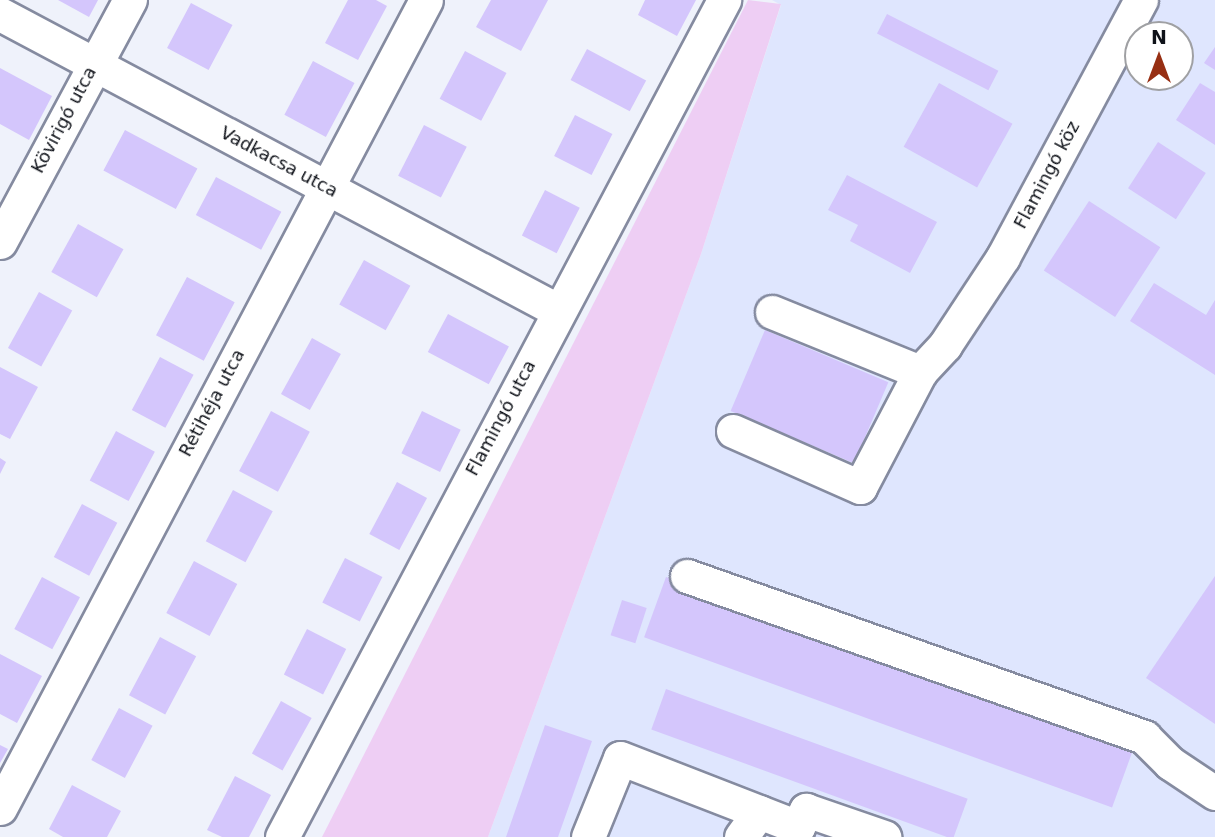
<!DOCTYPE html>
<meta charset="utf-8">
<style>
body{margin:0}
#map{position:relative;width:1215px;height:837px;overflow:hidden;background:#eff2fb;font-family:"DejaVu Sans",sans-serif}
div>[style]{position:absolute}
.built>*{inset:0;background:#dfe6fe}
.green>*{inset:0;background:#eecef4}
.building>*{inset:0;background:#d4c6fc;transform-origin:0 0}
.roads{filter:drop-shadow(2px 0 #858ba0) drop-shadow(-2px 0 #858ba0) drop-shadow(0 2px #858ba0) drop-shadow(0 -2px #858ba0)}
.minor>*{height:33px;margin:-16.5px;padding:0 16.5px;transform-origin:16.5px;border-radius:16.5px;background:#fff}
span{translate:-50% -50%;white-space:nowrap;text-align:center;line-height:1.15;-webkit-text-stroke:5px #fff;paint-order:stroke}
.street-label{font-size:18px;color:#0f1219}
.north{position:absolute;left:1124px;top:21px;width:70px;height:70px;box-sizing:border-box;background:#fff;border:2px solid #9fa0a3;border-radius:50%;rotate:0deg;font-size:19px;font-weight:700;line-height:28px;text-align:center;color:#0f1219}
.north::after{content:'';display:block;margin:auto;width:24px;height:32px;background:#972f13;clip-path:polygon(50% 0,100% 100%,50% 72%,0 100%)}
</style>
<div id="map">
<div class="built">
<div style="clip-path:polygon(evenodd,772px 0,1215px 0,1215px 837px,488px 837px,701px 254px,781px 5px,772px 0,1138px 35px,1180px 35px,1180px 77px,1138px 77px,1138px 35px)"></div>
</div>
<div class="green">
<div style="clip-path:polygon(748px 0,781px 4px,701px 254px,488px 837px,322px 837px)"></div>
</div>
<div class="building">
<div style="clip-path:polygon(58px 0,98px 0,89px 17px)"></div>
<div style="clip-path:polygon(348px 0,376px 0,387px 6px,358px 60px,325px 43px)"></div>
<div style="clip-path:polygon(491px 0,548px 0,521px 51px,476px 27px)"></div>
<div style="clip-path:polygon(645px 0,696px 0,677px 36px,638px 15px)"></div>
<div style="left:191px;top:3px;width:47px;height:51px;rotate:28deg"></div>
<div style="left:887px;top:14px;width:125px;height:22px;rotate:27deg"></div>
<div style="clip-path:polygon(1215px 47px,1215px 70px,1204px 63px)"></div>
<div style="left:587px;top:49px;width:67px;height:35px;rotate:28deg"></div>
<div style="left:465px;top:51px;width:47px;height:54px;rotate:28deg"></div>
<div style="left:313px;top:61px;width:47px;height:61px;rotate:28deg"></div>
<div style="clip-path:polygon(0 68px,52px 96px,29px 140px,0 124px)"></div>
<div style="left:939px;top:83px;width:84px;height:73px;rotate:29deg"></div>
<div style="clip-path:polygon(1200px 83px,1215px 92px,1215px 145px,1176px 120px)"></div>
<div style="left:575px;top:115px;width:42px;height:46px;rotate:27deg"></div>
<div style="left:424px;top:125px;width:48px;height:57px;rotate:27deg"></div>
<div style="left:125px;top:130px;width:82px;height:46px;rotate:28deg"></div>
<div style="left:1158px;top:142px;width:57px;height:55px;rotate:33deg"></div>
<div style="clip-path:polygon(847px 175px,937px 222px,910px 273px,850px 241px,858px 225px,828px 210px)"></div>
<div style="left:216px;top:177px;width:74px;height:43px;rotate:28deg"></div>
<div style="left:545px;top:190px;width:39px;height:51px;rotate:27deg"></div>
<div style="left:1089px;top:201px;width:85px;height:83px;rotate:33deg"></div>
<div style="left:78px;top:224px;width:52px;height:55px;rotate:29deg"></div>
<div style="left:364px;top:260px;width:53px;height:51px;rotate:29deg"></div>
<div style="left:187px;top:277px;width:54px;height:66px;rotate:28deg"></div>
<div style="clip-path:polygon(1154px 283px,1206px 315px,1215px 300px,1215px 375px,1130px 321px)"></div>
<div style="left:39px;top:292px;width:38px;height:64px;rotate:29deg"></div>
<div style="left:448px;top:314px;width:69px;height:43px;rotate:28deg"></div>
<div style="left:765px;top:330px;width:134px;height:88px;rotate:23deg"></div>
<div style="left:312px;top:338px;width:33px;height:64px;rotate:29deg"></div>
<div style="left:160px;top:357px;width:38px;height:60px;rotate:28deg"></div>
<div style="clip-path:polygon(0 367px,38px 387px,10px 439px,0 434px)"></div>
<div style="left:271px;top:411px;width:44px;height:68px;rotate:28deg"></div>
<div style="left:422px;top:411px;width:43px;height:47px;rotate:26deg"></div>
<div style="left:116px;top:431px;width:44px;height:56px;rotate:28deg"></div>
<div style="clip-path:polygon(0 458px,6px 462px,0 474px)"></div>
<div style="left:397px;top:482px;width:34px;height:59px;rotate:28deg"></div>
<div style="left:233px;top:490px;width:45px;height:58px;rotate:28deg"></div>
<div style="left:82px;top:504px;width:40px;height:60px;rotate:28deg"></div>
<div style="left:345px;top:558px;width:42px;height:50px;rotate:27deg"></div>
<div style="left:194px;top:561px;width:49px;height:59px;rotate:28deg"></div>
<div style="clip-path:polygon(1215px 576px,1215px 724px,1146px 678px)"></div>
<div style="left:42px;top:577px;width:43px;height:59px;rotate:28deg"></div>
<div style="left:666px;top:577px;width:498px;height:64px;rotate:20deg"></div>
<div style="left:622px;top:600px;width:26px;height:37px;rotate:18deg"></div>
<div style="left:307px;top:629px;width:44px;height:51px;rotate:27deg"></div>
<div style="left:160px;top:637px;width:41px;height:66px;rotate:28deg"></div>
<div style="clip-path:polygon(0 654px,42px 676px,17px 723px,0 714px)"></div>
<div style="left:666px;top:689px;width:321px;height:43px;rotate:20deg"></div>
<div style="left:281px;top:701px;width:35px;height:60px;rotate:29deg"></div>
<div style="left:119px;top:708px;width:38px;height:59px;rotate:28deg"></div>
<div style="clip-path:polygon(545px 725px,592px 741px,558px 837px,506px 837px)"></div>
<div style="clip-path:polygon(0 745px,8px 749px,0 763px)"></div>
<div style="clip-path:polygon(235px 776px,271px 795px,249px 837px,222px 837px,207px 830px)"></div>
<div style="clip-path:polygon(72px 785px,121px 811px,107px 837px,63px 837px,49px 829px)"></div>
</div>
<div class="roads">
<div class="minor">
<div style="left:0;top:14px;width:631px;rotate:27.99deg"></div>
<div style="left:0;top:242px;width:275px;rotate:-61.8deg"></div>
<div style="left:772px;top:312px;width:160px;rotate:22.1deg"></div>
<div style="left:733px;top:431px;width:139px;rotate:23.8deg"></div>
<div style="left:860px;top:487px;width:130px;rotate:-62.4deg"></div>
<div style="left:920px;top:372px;width:37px;rotate:-47deg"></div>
<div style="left:945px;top:345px;width:105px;rotate:-56.6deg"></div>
<div style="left:1003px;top:257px;width:292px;rotate:-61.8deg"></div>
<div style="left:687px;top:576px;width:485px;rotate:19.4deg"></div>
<div style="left:1144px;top:737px;width:37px;rotate:45deg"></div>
<div style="left:1170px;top:763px;width:54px;rotate:33.7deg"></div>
<div style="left:0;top:808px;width:913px;rotate:-62.2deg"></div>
<div style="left:282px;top:837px;width:947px;rotate:-62.16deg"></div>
<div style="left:588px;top:837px;width:85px;rotate:-67.9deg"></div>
<div style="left:620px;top:758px;width:191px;rotate:21.2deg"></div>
<div style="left:798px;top:827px;width:19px;rotate:-65deg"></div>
<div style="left:806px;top:810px;width:83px;rotate:19.1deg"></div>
<div style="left:741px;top:837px;width:31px;rotate:-54deg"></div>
</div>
</div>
<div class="street-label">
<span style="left:64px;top:120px;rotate:-62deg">Kövirigó utca</span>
<span style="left:279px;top:162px;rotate:28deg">Vadkacsa utca</span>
<span style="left:1047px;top:175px;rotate:-62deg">Flamingó köz</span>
<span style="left:212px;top:403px;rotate:-62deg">Rétihéja utca</span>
<span style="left:501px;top:418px;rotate:-62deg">Flamingó utca</span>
</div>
<div class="north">N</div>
</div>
